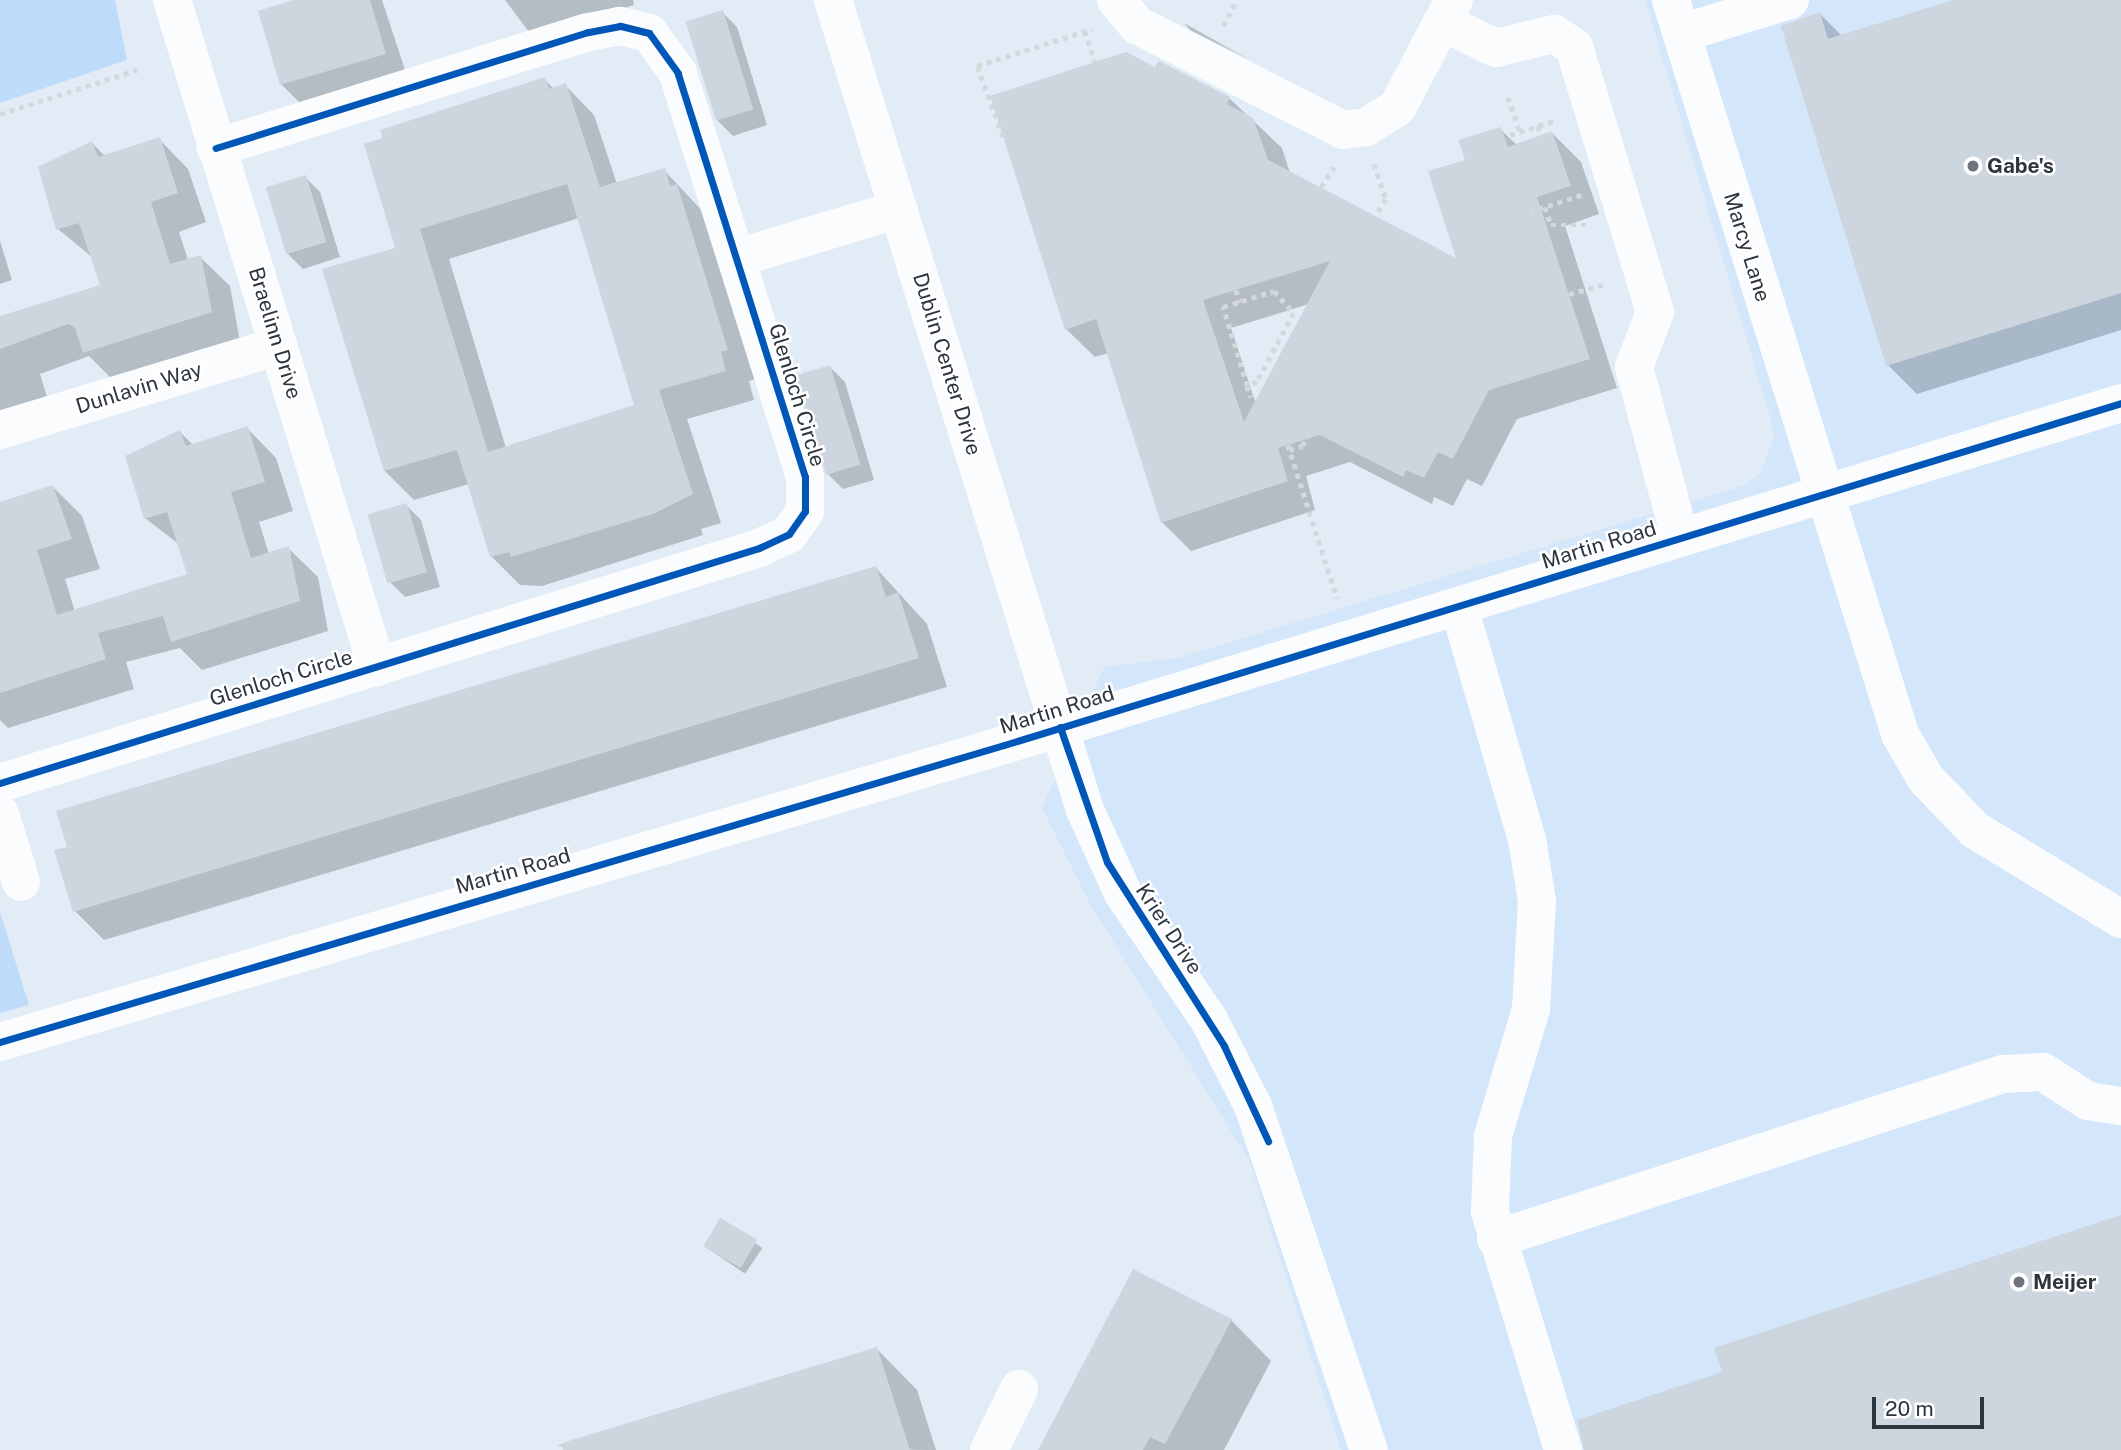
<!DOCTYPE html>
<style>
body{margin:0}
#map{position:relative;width:2121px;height:1450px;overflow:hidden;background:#e2ecf6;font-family:"Public Sans",sans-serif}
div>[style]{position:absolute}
.built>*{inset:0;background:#d3e6fa}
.green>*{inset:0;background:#bedcfa}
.shadow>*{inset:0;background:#0003;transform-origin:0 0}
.building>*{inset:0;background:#cdd5de;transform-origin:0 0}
.path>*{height:4.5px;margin-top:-2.25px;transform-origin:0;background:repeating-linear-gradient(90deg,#d4d8db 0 5px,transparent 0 10px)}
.minor>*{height:38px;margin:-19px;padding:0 19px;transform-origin:19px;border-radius:19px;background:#fbfcfe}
.cycleway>*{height:7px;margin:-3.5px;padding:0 3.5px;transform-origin:3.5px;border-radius:3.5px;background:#0057b8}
.dots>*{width:19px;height:19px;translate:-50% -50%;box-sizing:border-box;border:4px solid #fff;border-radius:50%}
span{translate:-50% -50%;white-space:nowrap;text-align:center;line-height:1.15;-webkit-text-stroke:5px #fff;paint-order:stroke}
.poi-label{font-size:21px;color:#2d353e;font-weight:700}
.left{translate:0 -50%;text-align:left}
.street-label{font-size:21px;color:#2d353e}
.scale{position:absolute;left:1872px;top:1397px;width:112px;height:32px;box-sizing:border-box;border:4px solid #2d353e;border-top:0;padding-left:9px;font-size:21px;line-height:24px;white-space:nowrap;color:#2d353e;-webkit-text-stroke:5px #fff;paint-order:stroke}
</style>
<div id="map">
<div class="built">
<div style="clip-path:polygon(1645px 0,2121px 0,2121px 1450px,1341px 1450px,1249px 1160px,1090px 904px,1042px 808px,1104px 667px,1178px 658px,1743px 486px,1760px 474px,1774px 437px,1769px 413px)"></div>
</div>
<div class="green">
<div style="clip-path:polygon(0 0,115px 0,127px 60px,0 103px)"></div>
<div style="clip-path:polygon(0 912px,29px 1005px,0 1013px)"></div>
</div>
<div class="shadow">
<div style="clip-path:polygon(300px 0,382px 0,407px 76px,304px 107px,281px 84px)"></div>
<div style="clip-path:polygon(505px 0,633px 0,634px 5px,532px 36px)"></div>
<div style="clip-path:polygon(1959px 0,2121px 0,2121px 330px,1917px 394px,1888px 365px,1820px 14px,1842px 36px)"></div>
<div style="clip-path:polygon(722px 12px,737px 27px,767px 125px,733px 136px,718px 121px)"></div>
<div style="clip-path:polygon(1184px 23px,1248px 59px,1190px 30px)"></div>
<div style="clip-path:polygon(evenodd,1156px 69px,1229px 98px,1282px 148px,1290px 173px,1459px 261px,1467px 161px,1500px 129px,1517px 145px,1552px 133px,1581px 162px,1599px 214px,1565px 226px,1617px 388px,1517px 419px,1482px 486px,1467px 479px,1453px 506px,1434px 497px,1432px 504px,1350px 462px,1306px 476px,1315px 510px,1191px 551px,1162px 522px,1109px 353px,1095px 357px,1066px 329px,1156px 69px,1309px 304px,1256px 404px,1231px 328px,1309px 304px)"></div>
<div style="clip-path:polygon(evenodd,544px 79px,554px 89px,565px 85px,594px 115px,617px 184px,664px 170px,706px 215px,756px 379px,749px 381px,754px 400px,687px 419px,721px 523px,701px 529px,703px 535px,542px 586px,520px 585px,491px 556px,469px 484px,414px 500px,385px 471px,397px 249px,544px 79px,579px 218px,636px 407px,506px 448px,449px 259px,579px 218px)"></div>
<div style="clip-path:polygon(159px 139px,188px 169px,206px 222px,179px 232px,188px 260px,200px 257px,230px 286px,240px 342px,114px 381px,89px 356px,40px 374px,48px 400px,0 415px,0 318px,102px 286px,92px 257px,58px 229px,92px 143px,106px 157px)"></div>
<div style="clip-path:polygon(305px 177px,320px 192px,340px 257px,303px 269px,288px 254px)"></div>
<div style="clip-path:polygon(0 241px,12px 280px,0 284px)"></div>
<div style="clip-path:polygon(830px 367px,845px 382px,874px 480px,843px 489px,828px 474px)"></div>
<div style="clip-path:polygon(247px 428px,276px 458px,293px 511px,259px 522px,269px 554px,288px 548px,318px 577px,328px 631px,202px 670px,180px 648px,126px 662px,134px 689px,8px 728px,0 720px,0 504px,53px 487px,82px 516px,100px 569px,65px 579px,75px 612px,189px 575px,180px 545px,145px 518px,180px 432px,194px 446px)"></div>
<div style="clip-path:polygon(406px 505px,421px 520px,440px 587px,405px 597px,390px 582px)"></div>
<div style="clip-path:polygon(876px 568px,927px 624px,947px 687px,104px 940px,75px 911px,69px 848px,392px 716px)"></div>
<div style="left:721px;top:1220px;width:50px;height:31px;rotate:34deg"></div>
<div style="clip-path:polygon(1231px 1320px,1271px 1361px,1224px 1450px,1039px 1450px)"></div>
<div style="clip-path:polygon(877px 1349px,917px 1390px,936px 1450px,557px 1446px)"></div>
</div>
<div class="building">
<div style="clip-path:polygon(294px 0,370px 0,386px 54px,280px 85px,258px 11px)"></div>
<div style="clip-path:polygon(1953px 0,2121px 0,2121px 293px,1886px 366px,1781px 26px,1820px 12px,1828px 39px)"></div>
<div style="left:723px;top:10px;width:104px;height:39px;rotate:73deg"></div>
<div style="clip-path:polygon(evenodd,1126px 52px,1155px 67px,1159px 61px,1230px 97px,1227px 104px,1253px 118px,1268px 160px,1456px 258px,1428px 171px,1465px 160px,1458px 140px,1501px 127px,1508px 147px,1552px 131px,1571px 186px,1537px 197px,1590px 359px,1489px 390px,1453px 459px,1438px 452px,1424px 478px,1406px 470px,1403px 477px,1320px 435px,1278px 448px,1288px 481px,1161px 523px,1096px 319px,1065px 330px,990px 96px,1126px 52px,1330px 261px,1244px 422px,1203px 300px,1330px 261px)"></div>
<div style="clip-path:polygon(evenodd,545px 77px,549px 89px,566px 83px,600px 187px,665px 168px,670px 186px,677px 184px,728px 350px,721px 352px,726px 371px,659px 390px,693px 494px,653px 514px,511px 557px,509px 552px,490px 557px,457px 450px,384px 471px,322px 269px,395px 248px,364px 144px,383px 138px,380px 130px,545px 77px,567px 184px,634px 405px,488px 452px,420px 229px,567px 184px)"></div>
<div style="clip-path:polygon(160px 137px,178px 193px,151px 202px,170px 264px,201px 255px,212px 312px,83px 353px,75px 328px,68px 324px,0 349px,0 316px,100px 285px,79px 223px,56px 230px,38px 167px,92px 141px,98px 157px)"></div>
<div style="left:306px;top:175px;width:70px;height:42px;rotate:73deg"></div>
<div style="left:830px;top:365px;width:104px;height:36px;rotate:73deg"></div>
<div style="clip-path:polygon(248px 426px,265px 482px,231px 492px,251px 558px,289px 546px,300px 601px,171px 642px,163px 616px,98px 633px,106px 659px,0 693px,0 502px,53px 485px,72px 539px,37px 550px,57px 615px,187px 574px,167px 512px,144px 519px,125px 456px,180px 430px,186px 446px)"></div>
<div style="left:407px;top:503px;width:72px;height:41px;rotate:74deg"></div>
<div style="clip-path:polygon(876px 566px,886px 597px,898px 592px,919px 658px,73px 912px,54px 850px,67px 847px,56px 811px)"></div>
<div style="clip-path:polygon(2121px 1215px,2121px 1450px,1584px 1450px,1577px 1420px,1722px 1372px,1714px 1348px)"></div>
<div style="left:720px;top:1218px;width:43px;height:33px;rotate:30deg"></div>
<div style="clip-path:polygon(1133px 1269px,1232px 1319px,1219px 1344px,1165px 1444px,1150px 1437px,1143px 1450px,1038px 1450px)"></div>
<div style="clip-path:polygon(877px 1347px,910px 1450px,563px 1450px,562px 1443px)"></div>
</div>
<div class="path">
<div style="left:1223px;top:26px;width:30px;rotate:-62deg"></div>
<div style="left:1085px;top:31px;width:33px;rotate:72deg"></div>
<div style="left:1508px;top:97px;width:36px;rotate:71deg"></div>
<div style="left:0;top:114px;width:144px;rotate:-17.8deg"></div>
<div style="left:1538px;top:126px;width:9px;rotate:72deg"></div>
<div style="left:1510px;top:135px;width:48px;rotate:-18.1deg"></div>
<div style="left:1003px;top:137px;width:76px;rotate:-110.1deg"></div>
<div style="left:977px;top:66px;width:121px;rotate:-17.8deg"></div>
<div style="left:1374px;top:164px;width:37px;rotate:71deg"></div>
<div style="left:1386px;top:199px;width:20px;rotate:120deg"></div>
<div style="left:1321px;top:187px;width:24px;rotate:-57deg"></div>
<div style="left:1545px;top:207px;width:19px;rotate:72deg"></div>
<div style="left:1551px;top:225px;width:40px"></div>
<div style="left:1529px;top:212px;width:55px;rotate:-18.1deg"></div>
<div style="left:1236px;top:290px;width:13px;rotate:72deg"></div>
<div style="left:1274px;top:291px;width:30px;rotate:48deg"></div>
<div style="left:1294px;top:313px;width:78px;rotate:118.2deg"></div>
<div style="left:1257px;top:382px;width:11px;rotate:158deg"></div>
<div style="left:1247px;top:386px;width:83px;rotate:-106.9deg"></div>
<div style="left:1223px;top:307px;width:53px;rotate:-17.4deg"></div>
<div style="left:1569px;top:294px;width:38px;rotate:-15deg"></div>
<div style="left:1247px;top:386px;width:12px;rotate:70deg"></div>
<div style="left:1288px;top:445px;width:161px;rotate:72.2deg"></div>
<div style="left:1289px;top:450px;width:14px;rotate:-17deg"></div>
<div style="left:1302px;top:446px;width:15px;rotate:-62deg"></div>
</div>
<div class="minor">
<div style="left:172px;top:0;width:698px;rotate:72.92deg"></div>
<div style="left:833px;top:0;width:848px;rotate:72.72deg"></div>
<div style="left:1085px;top:810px;width:91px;rotate:65.4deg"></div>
<div style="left:1123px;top:893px;width:153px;rotate:55.9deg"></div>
<div style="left:1209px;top:1020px;width:97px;rotate:62.9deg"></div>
<div style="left:1253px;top:1106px;width:363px;rotate:71.4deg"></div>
<div style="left:1116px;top:0;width:33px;rotate:50deg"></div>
<div style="left:1137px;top:25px;width:231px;rotate:27deg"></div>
<div style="left:1343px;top:130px;width:23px;rotate:-7deg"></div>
<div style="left:1366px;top:127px;width:36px;rotate:-32deg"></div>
<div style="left:1397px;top:108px;width:122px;rotate:-62.2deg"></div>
<div style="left:1671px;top:0;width:769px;rotate:72.67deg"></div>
<div style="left:1900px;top:734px;width:52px;rotate:60deg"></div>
<div style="left:1926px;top:779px;width:71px;rotate:46.1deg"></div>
<div style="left:1975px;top:830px;width:171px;rotate:31.4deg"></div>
<div style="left:1442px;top:22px;width:60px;rotate:25.7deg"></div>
<div style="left:1496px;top:48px;width:60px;rotate:-13.6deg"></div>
<div style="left:1554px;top:34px;width:24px;rotate:33deg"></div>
<div style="left:1574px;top:47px;width:277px;rotate:73deg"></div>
<div style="left:1655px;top:312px;width:59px;rotate:110.9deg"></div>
<div style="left:1634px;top:367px;width:177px;rotate:74.9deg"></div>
<div style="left:1682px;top:33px;width:113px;rotate:-17deg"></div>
<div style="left:737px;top:258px;width:169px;rotate:-16.8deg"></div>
<div style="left:0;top:430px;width:291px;rotate:-16.8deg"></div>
<div style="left:1459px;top:607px;width:242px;rotate:73.7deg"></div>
<div style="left:1527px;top:839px;width:63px;rotate:80.8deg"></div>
<div style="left:1537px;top:901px;width:108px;rotate:93.2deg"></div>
<div style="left:1531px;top:1009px;width:133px;rotate:106.7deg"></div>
<div style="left:1493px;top:1136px;width:76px;rotate:92.3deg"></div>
<div style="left:1490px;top:1212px;width:249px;rotate:72.9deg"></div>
<div style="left:0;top:783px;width:795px;rotate:-17.2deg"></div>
<div style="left:759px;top:548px;width:33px;rotate:-25deg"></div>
<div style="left:789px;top:534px;width:28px;rotate:-55deg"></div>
<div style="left:805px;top:511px;width:34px;rotate:-90deg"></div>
<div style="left:805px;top:477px;width:423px;rotate:-107.5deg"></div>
<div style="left:678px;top:73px;width:49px;rotate:-125.9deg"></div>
<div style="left:649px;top:33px;width:30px;rotate:-166deg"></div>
<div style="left:620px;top:26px;width:33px;rotate:169deg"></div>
<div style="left:588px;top:32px;width:390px;rotate:162.7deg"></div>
<div style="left:0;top:814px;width:71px;rotate:72.8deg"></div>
<div style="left:0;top:1042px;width:1047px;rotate:-16.48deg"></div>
<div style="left:1004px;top:745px;width:1168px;rotate:-17.02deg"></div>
<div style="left:1496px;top:1239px;width:533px;rotate:-18.03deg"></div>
<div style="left:2003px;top:1074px;width:40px;rotate:-2.9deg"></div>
<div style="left:2043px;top:1072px;width:54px;rotate:32.8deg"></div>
<div style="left:2088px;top:1101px;width:33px;rotate:9deg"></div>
<div style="left:989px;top:1450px;width:68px;rotate:-63.8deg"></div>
</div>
<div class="cycleway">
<div style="left:1060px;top:727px;width:143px;rotate:70.8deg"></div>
<div style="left:1107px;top:862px;width:218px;rotate:57.5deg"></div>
<div style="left:1224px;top:1046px;width:105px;rotate:65.1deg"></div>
<div style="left:0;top:783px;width:795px;rotate:-17.2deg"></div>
<div style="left:759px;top:548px;width:33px;rotate:-25deg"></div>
<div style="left:789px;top:534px;width:28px;rotate:-55deg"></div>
<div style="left:805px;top:511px;width:34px;rotate:-90deg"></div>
<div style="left:805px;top:477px;width:423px;rotate:-107.5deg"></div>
<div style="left:678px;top:73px;width:49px;rotate:-125.9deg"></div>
<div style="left:649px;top:33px;width:30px;rotate:-166deg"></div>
<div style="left:620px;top:26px;width:33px;rotate:169deg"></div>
<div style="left:588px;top:32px;width:390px;rotate:162.7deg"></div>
<div style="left:0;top:1042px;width:1047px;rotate:-16.48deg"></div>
<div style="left:1004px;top:745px;width:1168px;rotate:-17.02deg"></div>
</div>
<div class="dots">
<div style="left:1973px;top:166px;background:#6c757e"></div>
<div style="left:2019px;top:1282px;background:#6c757e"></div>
</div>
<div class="poi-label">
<span class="left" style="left:1987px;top:166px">Gabe's</span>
<span class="left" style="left:2033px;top:1282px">Meijer</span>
</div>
<div class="street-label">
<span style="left:1747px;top:247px;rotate:73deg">Marcy Lane</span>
<span style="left:275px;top:333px;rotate:73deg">Braelinn Drive</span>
<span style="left:947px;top:364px;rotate:73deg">Dublin Center Drive</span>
<span style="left:139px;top:388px;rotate:-17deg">Dunlavin Way</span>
<span style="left:797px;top:395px;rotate:73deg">Glenloch Circle</span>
<span style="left:1599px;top:545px;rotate:-17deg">Martin Road</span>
<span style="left:281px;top:678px;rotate:-17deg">Glenloch Circle</span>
<span style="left:1057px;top:710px;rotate:-17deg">Martin Road</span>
<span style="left:513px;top:871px;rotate:-16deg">Martin Road</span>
<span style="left:1169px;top:929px;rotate:57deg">Krier Drive</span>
</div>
<div class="scale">20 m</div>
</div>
